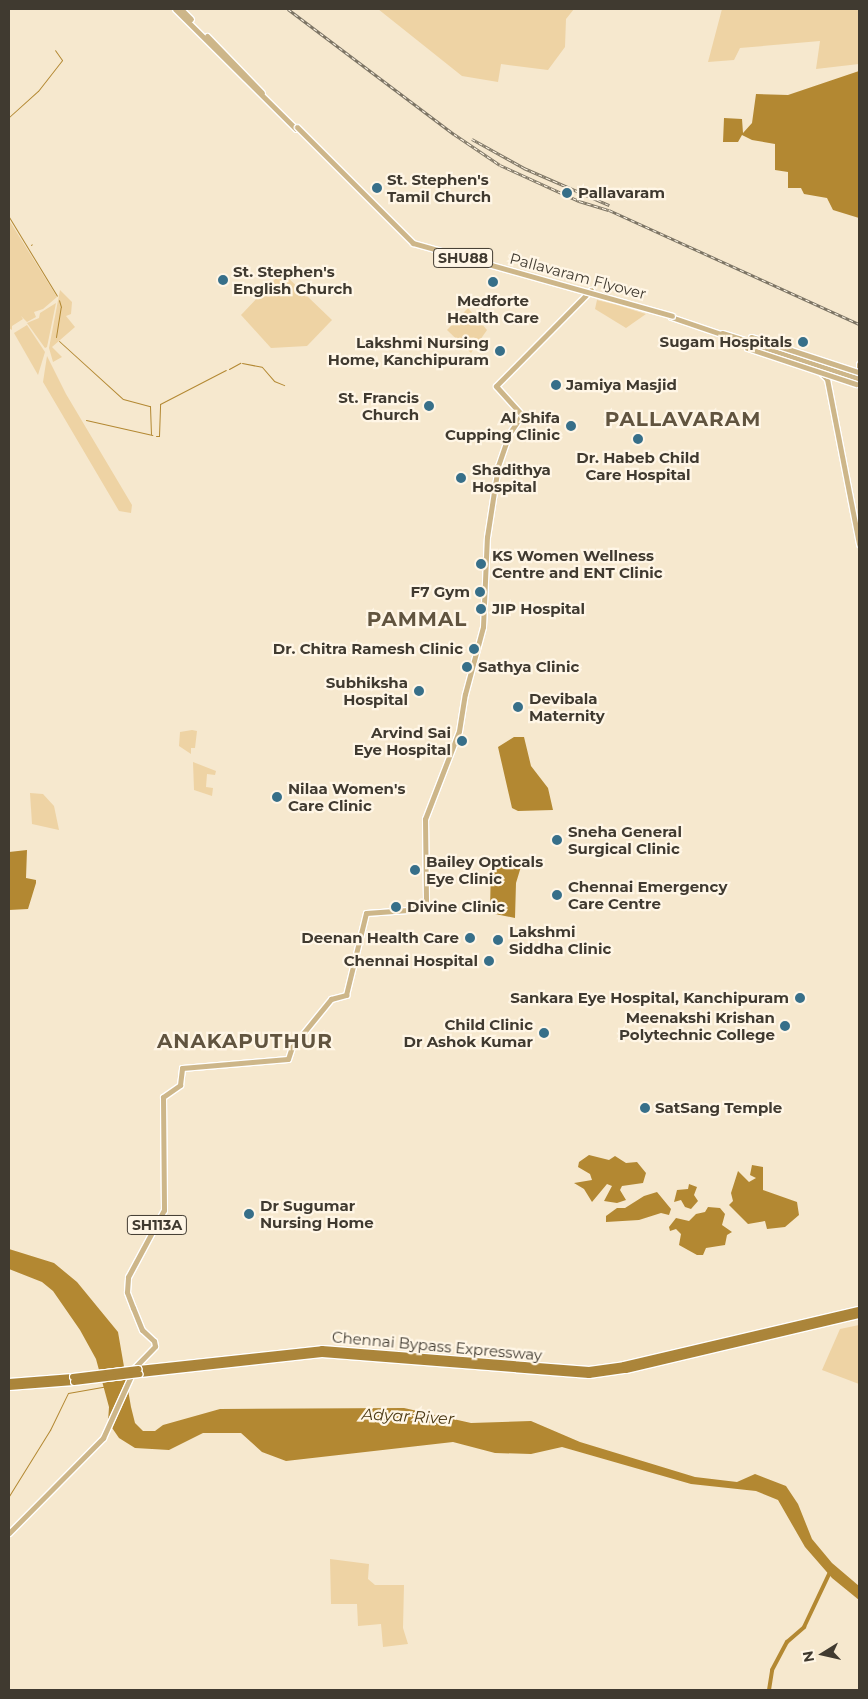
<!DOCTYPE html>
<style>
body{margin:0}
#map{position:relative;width:868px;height:1699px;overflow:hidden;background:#f6e8ce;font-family:Montserrat,sans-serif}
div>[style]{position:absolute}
.green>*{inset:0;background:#eed3a4}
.water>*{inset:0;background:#b38832}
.stream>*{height:1px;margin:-0.5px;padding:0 0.5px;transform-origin:0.5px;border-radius:0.5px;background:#b38832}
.river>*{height:4px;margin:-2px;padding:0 2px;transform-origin:2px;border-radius:2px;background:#b38832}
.roads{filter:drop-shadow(1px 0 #fff) drop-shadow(-1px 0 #fff) drop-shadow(0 1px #fff) drop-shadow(0 -1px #fff)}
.major>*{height:5px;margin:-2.5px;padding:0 2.5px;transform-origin:2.5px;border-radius:2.5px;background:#cdb689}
.highway>*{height:6px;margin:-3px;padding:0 3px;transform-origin:3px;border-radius:3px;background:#ab853a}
.rail>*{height:3px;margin-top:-1.5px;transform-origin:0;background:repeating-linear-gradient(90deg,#fff6e6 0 4px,#7d7565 0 8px);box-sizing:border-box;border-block:1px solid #7d7565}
.bridges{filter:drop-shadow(1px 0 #fff) drop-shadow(-1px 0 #fff) drop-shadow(0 1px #fff) drop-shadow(0 -1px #fff)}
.major-bridge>*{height:5px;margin:-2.5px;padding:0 2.5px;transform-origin:2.5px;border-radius:2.5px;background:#cdb689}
.highway-bridge>*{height:6px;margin:-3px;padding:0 3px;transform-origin:3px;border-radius:3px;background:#ab853a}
.dots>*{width:14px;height:14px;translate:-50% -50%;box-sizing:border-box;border:2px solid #fff6e6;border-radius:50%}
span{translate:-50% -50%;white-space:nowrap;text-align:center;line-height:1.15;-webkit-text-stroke:4.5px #fff6e6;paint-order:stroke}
.shield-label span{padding:1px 4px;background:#fff6e6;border:1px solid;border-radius:4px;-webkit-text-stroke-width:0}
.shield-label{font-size:14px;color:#403a30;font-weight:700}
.poi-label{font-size:15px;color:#403a30;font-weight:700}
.left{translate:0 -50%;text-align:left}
.right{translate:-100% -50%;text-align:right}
.street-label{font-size:15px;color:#403a30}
.water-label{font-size:16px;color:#4b3915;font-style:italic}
.district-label{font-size:20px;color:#61543f;font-weight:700;letter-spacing:1px}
.frame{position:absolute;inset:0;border:10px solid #403a30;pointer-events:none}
.north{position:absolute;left:798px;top:1629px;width:50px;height:50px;-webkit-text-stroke:4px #fff6e6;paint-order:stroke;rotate:260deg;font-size:14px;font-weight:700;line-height:20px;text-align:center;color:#403a30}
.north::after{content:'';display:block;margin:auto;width:18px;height:22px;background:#403a30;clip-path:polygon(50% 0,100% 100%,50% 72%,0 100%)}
</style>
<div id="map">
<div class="green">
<div style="clip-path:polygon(378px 9px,574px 9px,566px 19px,565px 47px,548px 70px,501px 64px,498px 82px,462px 76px)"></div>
<div style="clip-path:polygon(722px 9px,859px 9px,859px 64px,816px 69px,820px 41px,740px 48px,734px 60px,708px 62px)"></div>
<div style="clip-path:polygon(9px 220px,57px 297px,43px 309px,34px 312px,36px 317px,27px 322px,21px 316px,23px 319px,12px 326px,12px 330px,9px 328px)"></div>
<div style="clip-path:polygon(282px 272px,332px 320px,307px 346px,271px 348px,241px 315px)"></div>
<div style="clip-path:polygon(60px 290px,72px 302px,71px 314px,66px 316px,75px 327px,52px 347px,62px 357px,53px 362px,49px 348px)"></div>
<div style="clip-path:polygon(597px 300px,617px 305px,646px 314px,626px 328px,595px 309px)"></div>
<div style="clip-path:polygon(56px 303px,47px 347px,45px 348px,27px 323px,39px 318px,40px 313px)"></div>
<div style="clip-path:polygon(468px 308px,487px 330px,471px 353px,447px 330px)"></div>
<div style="clip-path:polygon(27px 325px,45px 352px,38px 375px,14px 333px)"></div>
<div style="clip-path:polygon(47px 356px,66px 394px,132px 505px,131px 513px,119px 511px,43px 382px)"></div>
<div style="clip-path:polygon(192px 730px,197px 731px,195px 748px,191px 748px,191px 754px,179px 746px,180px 732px)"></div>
<div style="clip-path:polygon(193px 762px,216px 771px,215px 775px,207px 774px,206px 787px,213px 788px,212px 796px,194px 790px)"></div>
<div style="clip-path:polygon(30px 793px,43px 794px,54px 806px,59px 830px,32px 824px)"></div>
<div style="clip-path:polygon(859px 1325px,859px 1384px,822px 1370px,840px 1329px)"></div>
<div style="clip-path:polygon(330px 1559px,369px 1564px,368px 1579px,375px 1585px,404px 1585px,403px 1628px,408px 1644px,383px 1647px,381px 1624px,358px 1626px,357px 1604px,331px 1604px)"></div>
</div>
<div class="water">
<div style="clip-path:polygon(859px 71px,859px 218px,833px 210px,827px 198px,804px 194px,801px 188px,788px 188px,788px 172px,775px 170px,775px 144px,752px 140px,742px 135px,738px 142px,723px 142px,724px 118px,742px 119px,743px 133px,752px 123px,756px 94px,788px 95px)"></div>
<div style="clip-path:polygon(514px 737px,524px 737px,531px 766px,548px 788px,553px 810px,518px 811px,512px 808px,498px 747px)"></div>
<div style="clip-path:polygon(27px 850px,26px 878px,36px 880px,36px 883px,28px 909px,9px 910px,9px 852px)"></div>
<div style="clip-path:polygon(491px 859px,523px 860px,516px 883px,515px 918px,490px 913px)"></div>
<div style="clip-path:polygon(589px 1155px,609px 1160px,615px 1156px,626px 1163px,637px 1162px,646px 1173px,643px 1183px,622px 1186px,620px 1190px,626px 1200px,617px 1203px,604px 1201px,612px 1186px,607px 1184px,592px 1202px,584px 1189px,574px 1183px,592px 1180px,590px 1174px,578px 1167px,579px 1162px)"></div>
<div style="clip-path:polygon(752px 1165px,763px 1167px,763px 1190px,797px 1202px,799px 1215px,785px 1227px,767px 1229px,765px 1221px,748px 1224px,729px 1205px,733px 1201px,731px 1193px,738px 1171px,749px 1182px,756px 1178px,750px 1175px)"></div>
<div style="clip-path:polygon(689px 1184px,697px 1187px,694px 1195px,698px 1201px,691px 1209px,685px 1207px,681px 1200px,674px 1202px,677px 1190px,688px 1189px)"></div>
<div style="clip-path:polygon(657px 1192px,671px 1209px,669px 1215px,661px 1213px,639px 1220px,606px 1222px,606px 1216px,617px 1208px,625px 1208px,644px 1196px)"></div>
<div style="clip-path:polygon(708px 1207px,720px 1208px,725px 1214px,722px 1225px,732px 1232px,727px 1235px,725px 1245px,706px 1248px,703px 1255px,697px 1255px,679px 1245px,681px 1234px,676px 1229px,670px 1231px,669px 1227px,676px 1218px,689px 1221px,696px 1214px,705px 1212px)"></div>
<div style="clip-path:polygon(9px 1249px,54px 1263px,77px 1282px,118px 1332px,131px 1407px,135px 1423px,143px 1431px,155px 1431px,163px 1425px,220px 1409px,404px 1408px,471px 1423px,531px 1421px,580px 1442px,695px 1477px,737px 1482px,755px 1474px,786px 1486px,798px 1504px,812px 1539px,832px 1563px,859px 1586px,859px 1600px,832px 1578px,805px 1547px,778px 1500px,756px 1491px,691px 1484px,562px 1447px,531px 1454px,495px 1453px,453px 1442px,286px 1461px,262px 1452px,241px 1433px,203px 1433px,169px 1450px,135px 1448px,119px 1438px,108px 1422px,109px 1407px,96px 1359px,80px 1330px,53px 1291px,42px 1282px,9px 1269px)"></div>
</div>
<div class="stream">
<div style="left:9px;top:117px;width:39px;rotate:-42deg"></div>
<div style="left:38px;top:91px;width:39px;rotate:-52deg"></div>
<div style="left:62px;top:60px;width:12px;rotate:-125deg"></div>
<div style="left:9px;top:217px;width:92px;rotate:58.7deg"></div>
<div style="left:31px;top:245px;width:1px;rotate:-45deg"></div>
<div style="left:56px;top:337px;width:30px;rotate:-81deg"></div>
<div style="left:61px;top:307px;width:7px;rotate:-106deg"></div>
<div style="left:59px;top:341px;width:86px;rotate:42.2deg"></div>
<div style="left:123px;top:399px;width:28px;rotate:15deg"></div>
<div style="left:150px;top:406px;width:28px;rotate:88deg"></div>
<div style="left:242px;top:363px;width:20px;rotate:11deg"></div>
<div style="left:262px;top:367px;width:18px;rotate:49deg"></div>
<div style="left:274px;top:381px;width:11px;rotate:22deg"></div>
<div style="left:229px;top:369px;width:13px;rotate:-29deg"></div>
<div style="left:86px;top:420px;width:68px;rotate:12.8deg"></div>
<div style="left:156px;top:436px;width:3px"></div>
<div style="left:159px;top:436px;width:32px;rotate:-88deg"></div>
<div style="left:160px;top:404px;width:74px;rotate:-27.3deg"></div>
<div style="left:9px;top:1496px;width:78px;rotate:-58.2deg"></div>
<div style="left:50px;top:1430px;width:41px;rotate:-64.1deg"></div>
<div style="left:68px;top:1393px;width:36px;rotate:-10deg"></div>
</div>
<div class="river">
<div style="left:769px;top:1690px;width:20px;rotate:-81deg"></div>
<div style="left:772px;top:1670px;width:32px;rotate:-62deg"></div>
<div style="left:787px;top:1642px;width:23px;rotate:-41deg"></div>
<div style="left:804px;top:1627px;width:63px;rotate:-64.7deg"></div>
</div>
<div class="roads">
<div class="major">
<div style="left:175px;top:9px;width:170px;rotate:44.8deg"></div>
<div style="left:181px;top:9px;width:14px;rotate:45deg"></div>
<div style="left:207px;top:36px;width:79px;rotate:46deg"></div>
<div style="left:671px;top:317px;width:199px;rotate:18.8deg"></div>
<div style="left:722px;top:333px;width:144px;rotate:17.4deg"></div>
<div style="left:859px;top:372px;width:8px;rotate:-90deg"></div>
<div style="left:821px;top:373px;width:8px;rotate:45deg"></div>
<div style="left:827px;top:379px;width:168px;rotate:79deg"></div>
<div style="left:182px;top:1068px;width:106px;rotate:-4.9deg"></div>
<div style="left:288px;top:1059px;width:13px;rotate:-72deg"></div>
<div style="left:292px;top:1047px;width:62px;rotate:-50.9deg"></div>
<div style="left:331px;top:999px;width:16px;rotate:-15deg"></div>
<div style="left:346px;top:995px;width:84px;rotate:-76.3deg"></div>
<div style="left:366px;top:913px;width:42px;rotate:-4.1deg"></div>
<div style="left:408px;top:910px;width:15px;rotate:-20deg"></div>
<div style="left:422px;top:905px;width:6px;rotate:-51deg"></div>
<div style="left:426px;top:900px;width:81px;rotate:-90.7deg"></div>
<div style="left:425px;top:819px;width:94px;rotate:-68.9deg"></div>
<div style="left:459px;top:731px;width:37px;rotate:-81deg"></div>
<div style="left:465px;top:694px;width:69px;rotate:-75deg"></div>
<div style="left:483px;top:627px;width:90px;rotate:-87.5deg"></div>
<div style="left:487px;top:537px;width:72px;rotate:-81.2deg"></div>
<div style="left:498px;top:466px;width:34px;rotate:-71deg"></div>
<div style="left:509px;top:434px;width:23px;rotate:-56deg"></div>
<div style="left:522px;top:415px;width:39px;rotate:-132deg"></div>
<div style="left:496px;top:386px;width:135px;rotate:-45.3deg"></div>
<div style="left:9px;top:1533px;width:134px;rotate:-45.3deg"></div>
<div style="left:103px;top:1438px;width:78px;rotate:-65.7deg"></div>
<div style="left:135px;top:1367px;width:29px;rotate:-46deg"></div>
<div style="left:155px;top:1346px;width:5px;rotate:-101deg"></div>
<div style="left:154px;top:1341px;width:16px;rotate:-137deg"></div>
<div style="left:142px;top:1330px;width:24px;rotate:-112deg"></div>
<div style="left:133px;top:1308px;width:17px;rotate:-111deg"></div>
<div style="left:127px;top:1292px;width:15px;rotate:-86deg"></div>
<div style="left:128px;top:1277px;width:76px;rotate:-61.8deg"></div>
<div style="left:164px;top:1210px;width:113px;rotate:-90.5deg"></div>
<div style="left:163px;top:1097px;width:21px;rotate:-35deg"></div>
<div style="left:180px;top:1085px;width:17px;rotate:-83deg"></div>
</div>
<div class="highway">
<div style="left:139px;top:1369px;width:184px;rotate:-6.2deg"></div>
<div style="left:322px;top:1349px;width:268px;rotate:4.5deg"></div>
<div style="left:589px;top:1370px;width:35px;rotate:-8deg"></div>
<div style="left:624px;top:1365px;width:241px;rotate:-13.2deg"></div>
<div style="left:140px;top:1374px;width:183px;rotate:-6.3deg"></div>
<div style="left:322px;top:1354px;width:268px;rotate:4.5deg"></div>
<div style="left:589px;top:1375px;width:37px;rotate:-8deg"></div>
<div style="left:626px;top:1370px;width:239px;rotate:-13.3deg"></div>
<div style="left:9px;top:1382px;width:64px;rotate:-4.5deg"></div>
<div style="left:9px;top:1387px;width:65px;rotate:-4.4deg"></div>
</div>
</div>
<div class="rail">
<div style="left:288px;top:9px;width:208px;rotate:37deg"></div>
<div style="left:454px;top:134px;width:55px;rotate:34deg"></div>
<div style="left:500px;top:165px;width:87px;rotate:24.5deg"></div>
<div style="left:579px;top:201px;width:31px;rotate:17deg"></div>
<div style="left:609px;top:210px;width:275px;rotate:24.5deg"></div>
<div style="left:472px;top:139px;width:60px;rotate:29.1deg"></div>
<div style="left:524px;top:168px;width:93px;rotate:23.5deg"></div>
</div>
<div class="bridges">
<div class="major-bridge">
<div style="left:297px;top:127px;width:164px;rotate:45deg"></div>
<div style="left:413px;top:243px;width:269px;rotate:15.7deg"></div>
<div style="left:751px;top:337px;width:113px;rotate:18.1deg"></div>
<div style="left:747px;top:348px;width:115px;rotate:18.3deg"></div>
</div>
<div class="highway-bridge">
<div style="left:73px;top:1377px;width:66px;rotate:-6.9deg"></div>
<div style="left:74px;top:1382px;width:66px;rotate:-6.9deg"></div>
</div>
</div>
<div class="dots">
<div style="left:377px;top:188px;background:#376f89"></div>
<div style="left:567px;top:193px;background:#376f89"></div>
<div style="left:223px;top:280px;background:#376f89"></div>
<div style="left:493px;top:282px;background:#376f89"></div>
<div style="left:803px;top:342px;background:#376f89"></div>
<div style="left:500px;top:351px;background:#376f89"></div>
<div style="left:556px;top:385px;background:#376f89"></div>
<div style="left:429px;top:406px;background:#376f89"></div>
<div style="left:571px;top:426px;background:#376f89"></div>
<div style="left:638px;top:439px;background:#376f89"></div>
<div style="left:461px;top:478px;background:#376f89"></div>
<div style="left:481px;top:564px;background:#376f89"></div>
<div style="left:480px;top:592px;background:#376f89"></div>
<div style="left:481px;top:609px;background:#376f89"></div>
<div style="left:474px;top:649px;background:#376f89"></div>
<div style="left:467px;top:667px;background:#376f89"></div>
<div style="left:419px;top:691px;background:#376f89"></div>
<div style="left:518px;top:707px;background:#376f89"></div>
<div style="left:462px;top:741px;background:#376f89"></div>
<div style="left:277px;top:797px;background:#376f89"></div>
<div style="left:557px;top:840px;background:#376f89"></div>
<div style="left:415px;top:870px;background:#376f89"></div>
<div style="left:557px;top:895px;background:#376f89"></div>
<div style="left:396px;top:907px;background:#376f89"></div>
<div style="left:470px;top:938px;background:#376f89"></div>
<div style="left:498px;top:940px;background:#376f89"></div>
<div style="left:489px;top:961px;background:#376f89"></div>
<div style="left:800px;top:998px;background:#376f89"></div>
<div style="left:785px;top:1026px;background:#376f89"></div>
<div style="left:544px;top:1033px;background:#376f89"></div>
<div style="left:645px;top:1108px;background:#376f89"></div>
<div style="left:249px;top:1214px;background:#376f89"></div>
</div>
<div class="shield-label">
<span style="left:463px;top:258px">SHU88</span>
<span style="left:157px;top:1225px">SH113A</span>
</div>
<div class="poi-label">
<span class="left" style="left:387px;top:188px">St. Stephen's<br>Tamil Church</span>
<span class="left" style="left:578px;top:193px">Pallavaram</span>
<span class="left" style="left:233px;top:280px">St. Stephen's<br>English Church</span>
<span style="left:493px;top:309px">Medforte<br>Health Care</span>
<span class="right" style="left:489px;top:351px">Lakshmi Nursing<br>Home, Kanchipuram</span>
<span class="right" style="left:792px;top:342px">Sugam Hospitals</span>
<span class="left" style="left:566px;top:385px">Jamiya Masjid</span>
<span class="right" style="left:419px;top:406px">St. Francis<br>Church</span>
<span class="right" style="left:560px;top:426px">Al Shifa<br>Cupping Clinic</span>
<span style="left:638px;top:466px">Dr. Habeb Child<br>Care Hospital</span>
<span class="left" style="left:472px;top:478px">Shadithya<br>Hospital</span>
<span class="left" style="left:492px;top:564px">KS Women Wellness<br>Centre and ENT Clinic</span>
<span class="right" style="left:470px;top:592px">F7 Gym</span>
<span class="left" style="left:492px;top:609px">JIP Hospital</span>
<span class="right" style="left:463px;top:649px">Dr. Chitra Ramesh Clinic</span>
<span class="left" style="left:478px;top:667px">Sathya Clinic</span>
<span class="right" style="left:408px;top:691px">Subhiksha<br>Hospital</span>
<span class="left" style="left:529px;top:707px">Devibala<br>Maternity</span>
<span class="right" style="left:451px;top:741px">Arvind Sai<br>Eye Hospital</span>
<span class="left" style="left:288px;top:797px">Nilaa Women's<br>Care Clinic</span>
<span class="left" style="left:568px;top:840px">Sneha General<br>Surgical Clinic</span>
<span class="left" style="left:426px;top:870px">Bailey Opticals<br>Eye Clinic</span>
<span class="left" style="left:568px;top:895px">Chennai Emergency<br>Care Centre</span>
<span class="left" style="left:407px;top:907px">Divine Clinic</span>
<span class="left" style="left:509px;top:940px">Lakshmi<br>Siddha Clinic</span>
<span class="right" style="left:459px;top:938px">Deenan Health Care</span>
<span class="right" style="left:478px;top:961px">Chennai Hospital</span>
<span class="right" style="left:789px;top:998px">Sankara Eye Hospital, Kanchipuram</span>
<span class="right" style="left:775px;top:1026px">Meenakshi Krishan<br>Polytechnic College</span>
<span class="right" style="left:533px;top:1033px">Child Clinic<br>Dr Ashok Kumar</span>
<span class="left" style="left:655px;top:1108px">SatSang Temple</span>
<span class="left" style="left:260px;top:1214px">Dr Sugumar<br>Nursing Home</span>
</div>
<div class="street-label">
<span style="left:578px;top:276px;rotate:15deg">Pallavaram Flyover</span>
<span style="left:437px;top:1346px;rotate:5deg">Chennai Bypass Expressway</span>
</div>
<div class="water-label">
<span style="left:408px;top:1417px;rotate:3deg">Adyar River</span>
</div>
<div class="district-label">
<span style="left:683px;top:419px">PALLAVARAM</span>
<span style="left:417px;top:619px">PAMMAL</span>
<span style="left:245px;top:1041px">ANAKAPUTHUR</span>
</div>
<div class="frame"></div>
<div class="north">N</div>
</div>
